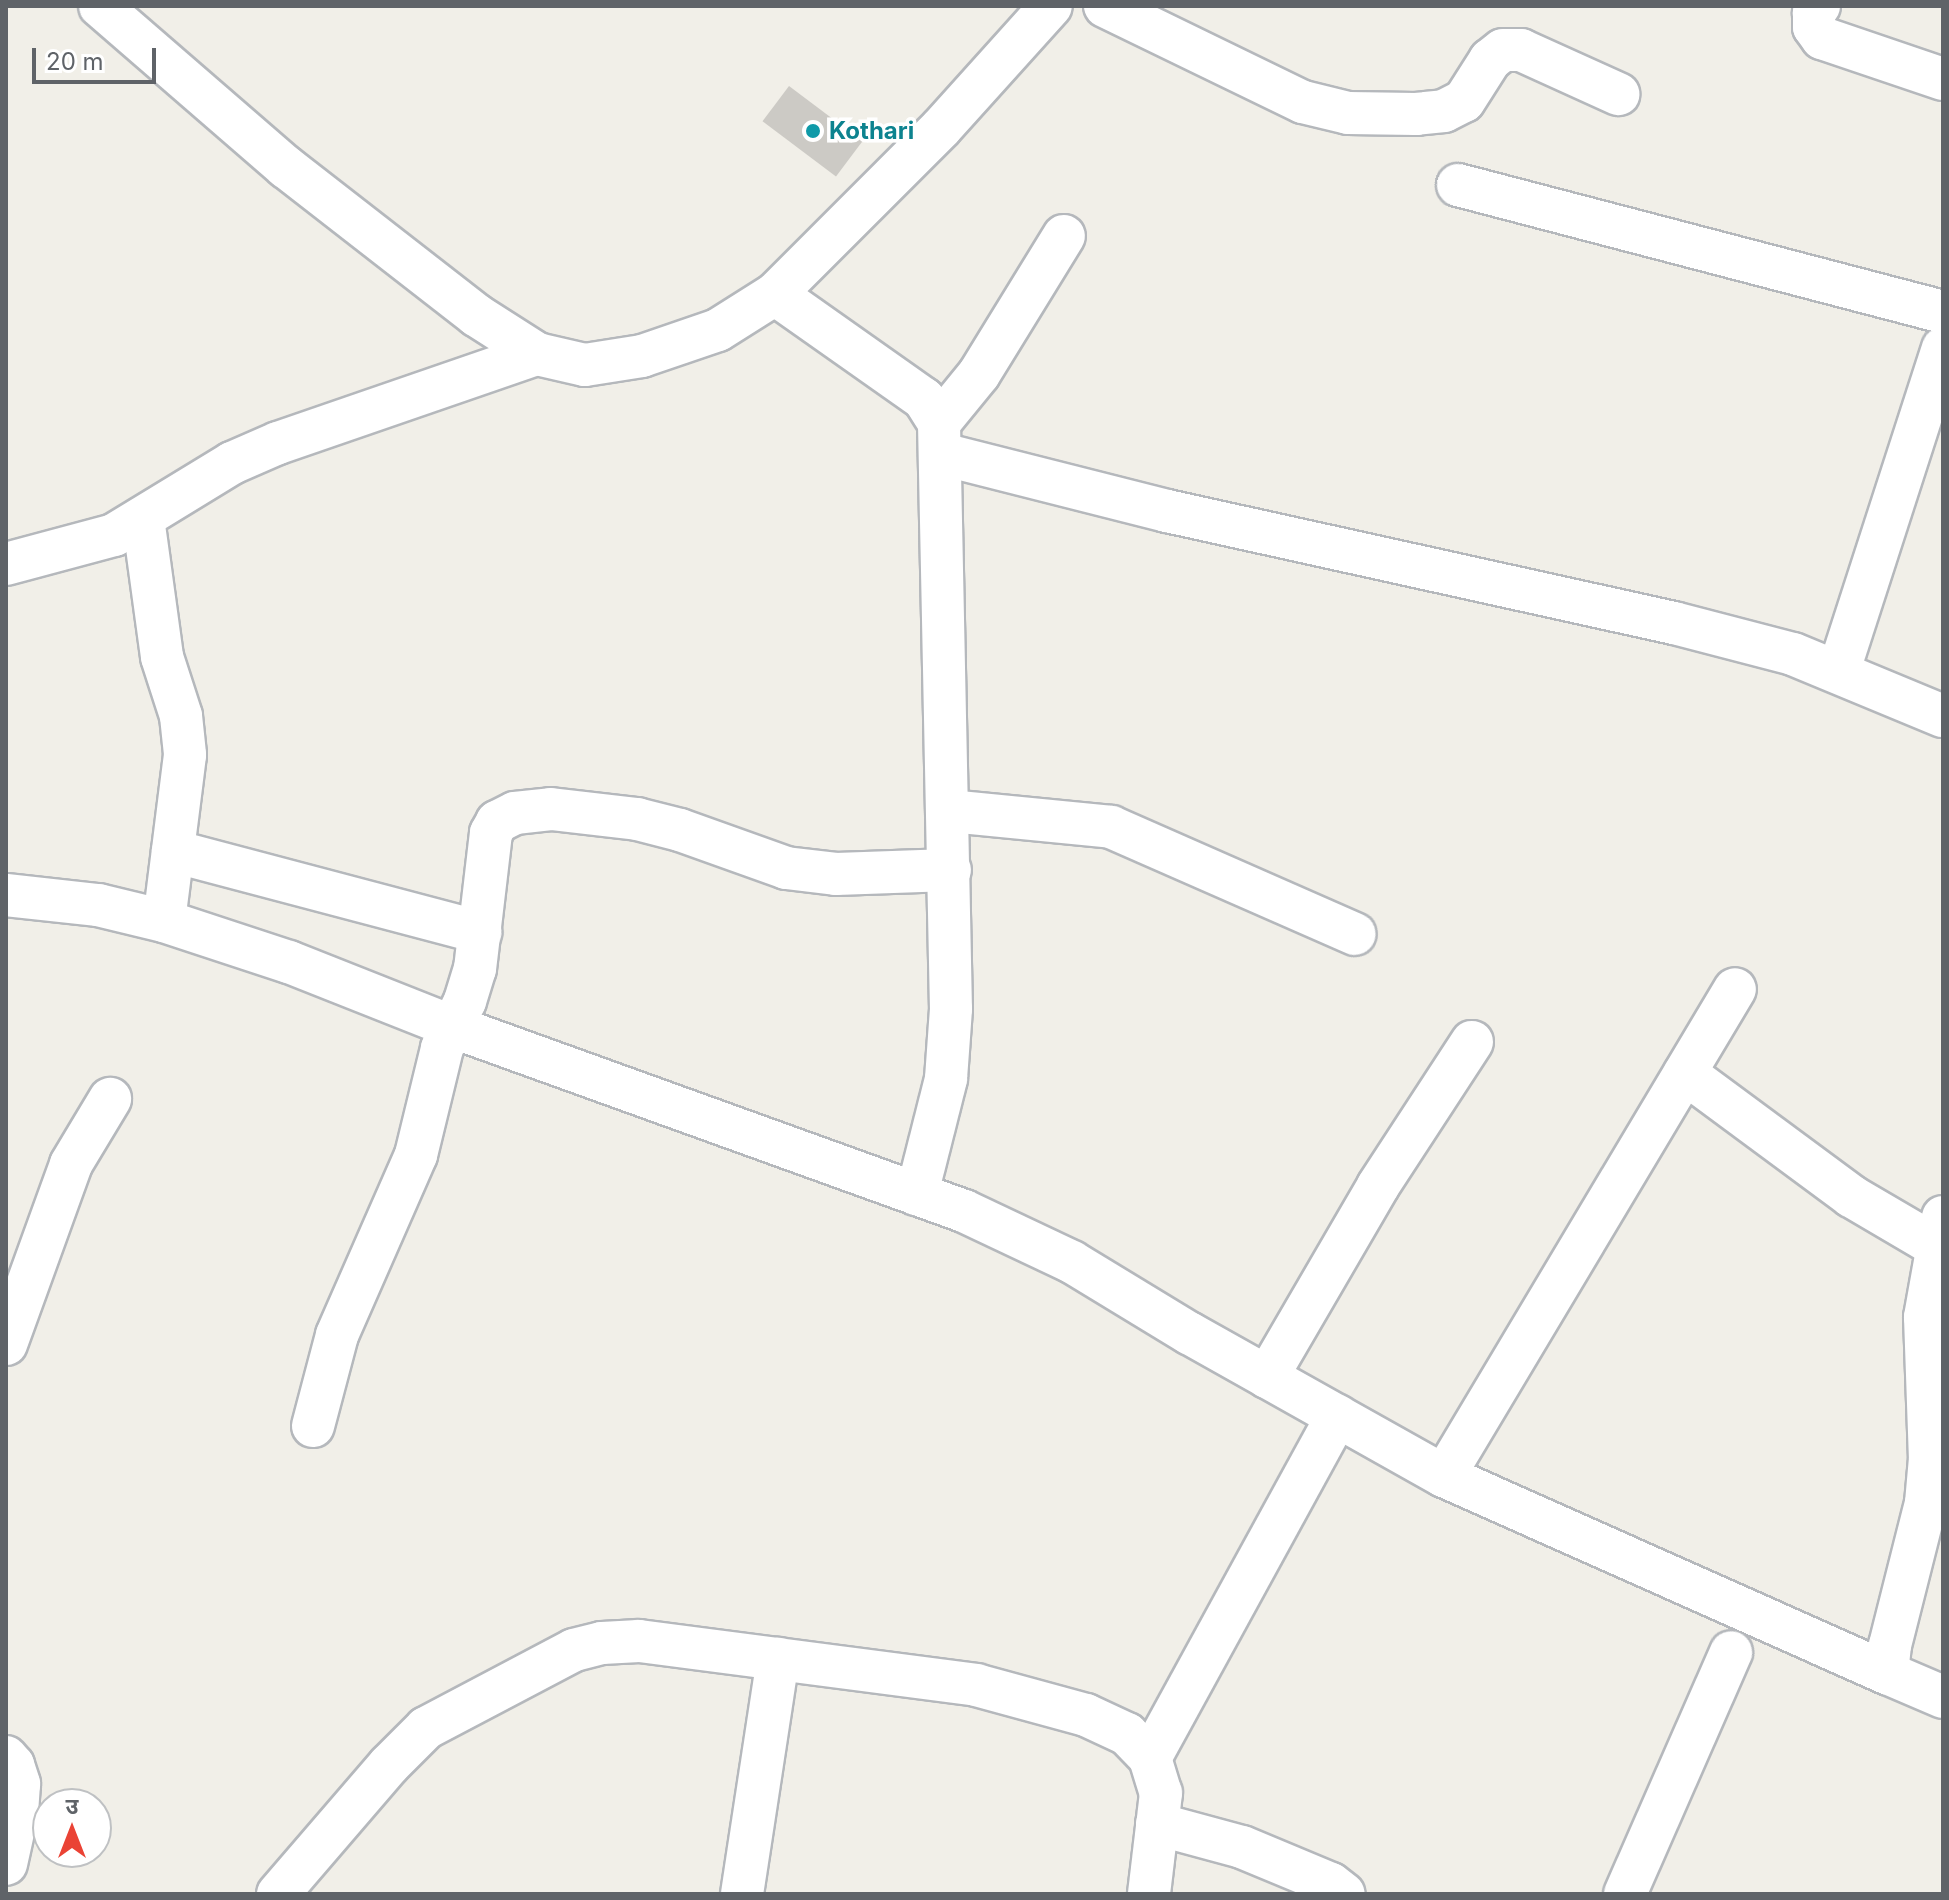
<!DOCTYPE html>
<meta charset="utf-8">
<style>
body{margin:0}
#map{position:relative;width:1949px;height:1900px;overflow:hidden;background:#f1efe8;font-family:Inter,"Noto Sans Devanagari",sans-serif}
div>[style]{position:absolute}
.building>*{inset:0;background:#cccac5;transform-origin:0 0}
.roads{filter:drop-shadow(2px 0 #b5b8bc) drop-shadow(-2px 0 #b5b8bc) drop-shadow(0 2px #b5b8bc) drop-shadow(0 -2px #b5b8bc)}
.minor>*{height:42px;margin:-21px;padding:0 21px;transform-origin:21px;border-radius:21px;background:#fff}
.dots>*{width:22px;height:22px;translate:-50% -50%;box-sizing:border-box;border:4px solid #fff;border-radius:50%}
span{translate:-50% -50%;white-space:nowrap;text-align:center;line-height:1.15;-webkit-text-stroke:7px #fff;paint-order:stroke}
.culture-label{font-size:24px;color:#0d838f;font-weight:700}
.left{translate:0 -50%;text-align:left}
.frame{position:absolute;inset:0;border:8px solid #5f6368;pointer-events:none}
.north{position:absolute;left:32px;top:1788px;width:80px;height:80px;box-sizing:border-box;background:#fff;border:2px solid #bfc1c3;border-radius:50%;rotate:0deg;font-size:22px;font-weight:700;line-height:32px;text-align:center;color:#5f6368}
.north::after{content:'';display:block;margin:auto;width:28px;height:36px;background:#ea4335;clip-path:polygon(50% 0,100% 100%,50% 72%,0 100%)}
.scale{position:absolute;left:32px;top:48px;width:124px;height:36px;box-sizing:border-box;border:4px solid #5f6368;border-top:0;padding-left:10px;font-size:24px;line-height:28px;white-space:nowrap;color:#5f6368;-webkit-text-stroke:6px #fff;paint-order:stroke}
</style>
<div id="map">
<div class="building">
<div style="left:789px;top:86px;width:92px;height:44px;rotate:37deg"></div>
</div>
<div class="roads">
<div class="minor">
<div style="left:100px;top:6px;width:246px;rotate:40.9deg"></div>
<div style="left:286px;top:167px;width:241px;rotate:37.9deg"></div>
<div style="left:476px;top:315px;width:72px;rotate:32.6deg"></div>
<div style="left:537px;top:354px;width:49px;rotate:12.9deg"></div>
<div style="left:585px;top:365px;width:58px;rotate:-9deg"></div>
<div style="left:642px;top:356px;width:80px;rotate:-18.9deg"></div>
<div style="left:718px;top:330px;width:67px;rotate:-32.3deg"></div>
<div style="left:775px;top:294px;width:235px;rotate:-45deg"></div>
<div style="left:941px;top:128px;width:164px;rotate:-48deg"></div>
<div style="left:1105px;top:6px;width:220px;rotate:25.9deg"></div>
<div style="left:1303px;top:102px;width:46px;rotate:13.7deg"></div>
<div style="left:1348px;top:113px;width:68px;rotate:0.8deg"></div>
<div style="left:1416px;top:114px;width:28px;rotate:-6deg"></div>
<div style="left:1444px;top:111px;width:22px;rotate:-27deg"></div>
<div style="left:1464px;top:101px;width:49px;rotate:-57.6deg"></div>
<div style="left:1490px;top:60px;width:16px;rotate:-38deg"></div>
<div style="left:1503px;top:50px;width:18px"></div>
<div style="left:1521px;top:50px;width:107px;rotate:24.4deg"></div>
<div style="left:1819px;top:6px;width:9px;rotate:126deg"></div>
<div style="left:1814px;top:13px;width:14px;rotate:90deg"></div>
<div style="left:1814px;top:27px;width:14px;rotate:54deg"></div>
<div style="left:1822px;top:38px;width:128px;rotate:18.7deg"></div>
<div style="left:1458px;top:185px;width:501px;rotate:14.67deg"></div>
<div style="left:775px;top:294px;width:182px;rotate:35.2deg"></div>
<div style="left:924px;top:399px;width:28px;rotate:58deg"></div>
<div style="left:939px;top:423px;width:586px;rotate:88.83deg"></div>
<div style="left:951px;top:1009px;width:70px;rotate:94.1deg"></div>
<div style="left:946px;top:1079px;width:119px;rotate:104.2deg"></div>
<div style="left:939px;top:423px;width:63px;rotate:-50.8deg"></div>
<div style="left:979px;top:374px;width:162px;rotate:-58.4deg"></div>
<div style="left:942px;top:454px;width:232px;rotate:14.2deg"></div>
<div style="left:1167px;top:511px;width:519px;rotate:12.46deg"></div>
<div style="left:1674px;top:623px;width:123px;rotate:14.6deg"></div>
<div style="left:1793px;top:654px;width:162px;rotate:22.5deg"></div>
<div style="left:143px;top:518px;width:140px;rotate:82.2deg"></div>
<div style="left:162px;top:657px;width:62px;rotate:72.1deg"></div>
<div style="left:181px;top:716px;width:39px;rotate:84deg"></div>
<div style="left:185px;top:755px;width:167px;rotate:97.2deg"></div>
<div style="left:6px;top:564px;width:112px;rotate:-15deg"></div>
<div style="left:114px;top:535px;width:138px;rotate:-31.4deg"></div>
<div style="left:232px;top:463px;width:50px;rotate:-23.5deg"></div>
<div style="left:278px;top:443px;width:274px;rotate:-19deg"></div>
<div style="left:1839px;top:670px;width:338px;rotate:-72.1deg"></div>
<div style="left:949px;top:811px;width:163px;rotate:5.6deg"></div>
<div style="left:1111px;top:827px;width:266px;rotate:23.7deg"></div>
<div style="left:173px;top:851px;width:318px;rotate:14.8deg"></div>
<div style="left:6px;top:895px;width:93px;rotate:6.2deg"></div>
<div style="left:98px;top:905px;width:68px;rotate:13.6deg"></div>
<div style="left:164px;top:921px;width:132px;rotate:18.2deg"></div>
<div style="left:289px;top:962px;width:174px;rotate:21.6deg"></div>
<div style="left:451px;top:1026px;width:545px;rotate:19.83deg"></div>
<div style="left:964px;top:1211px;width:119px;rotate:25.3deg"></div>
<div style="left:1072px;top:1262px;width:137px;rotate:31.3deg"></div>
<div style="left:1189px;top:1333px;width:292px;rotate:29.3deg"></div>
<div style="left:1444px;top:1476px;width:485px;rotate:24deg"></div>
<div style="left:1685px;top:1073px;width:207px;rotate:36.5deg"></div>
<div style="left:1851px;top:1196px;width:107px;rotate:30.4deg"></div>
<div style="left:1943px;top:1217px;width:102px;rotate:100.2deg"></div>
<div style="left:1925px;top:1317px;width:141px;rotate:88deg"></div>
<div style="left:1930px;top:1458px;width:45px;rotate:95.1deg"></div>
<div style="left:1926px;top:1503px;width:146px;rotate:104.2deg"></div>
<div style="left:1890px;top:1645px;width:28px;rotate:96deg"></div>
<div style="left:1887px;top:1673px;width:61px;rotate:23.2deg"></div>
<div style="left:6px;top:1344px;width:191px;rotate:-70.1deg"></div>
<div style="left:71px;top:1164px;width:76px;rotate:-59deg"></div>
<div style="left:1267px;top:1377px;width:221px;rotate:-59.8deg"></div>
<div style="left:1378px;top:1186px;width:172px;rotate:-56.9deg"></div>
<div style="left:313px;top:1426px;width:94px;rotate:-75.2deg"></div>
<div style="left:337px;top:1335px;width:197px;rotate:-66.3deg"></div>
<div style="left:416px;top:1155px;width:110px;rotate:-76.3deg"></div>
<div style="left:442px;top:1048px;width:52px;rotate:-63.9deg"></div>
<div style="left:465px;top:1001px;width:34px;rotate:-73deg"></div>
<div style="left:475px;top:969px;width:137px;rotate:-83.3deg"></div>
<div style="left:491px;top:833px;width:13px;rotate:-61deg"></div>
<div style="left:497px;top:822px;width:20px;rotate:-27deg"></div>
<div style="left:515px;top:813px;width:36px;rotate:-6deg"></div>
<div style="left:551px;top:809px;width:87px;rotate:6.6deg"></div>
<div style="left:637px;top:819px;width:44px;rotate:14.3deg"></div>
<div style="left:680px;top:830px;width:113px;rotate:19.7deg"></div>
<div style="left:786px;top:868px;width:50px;rotate:6.8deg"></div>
<div style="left:836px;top:874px;width:114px;rotate:-2deg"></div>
<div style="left:1444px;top:1476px;width:567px;rotate:-59.14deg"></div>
<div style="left:6px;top:1757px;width:11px;rotate:49deg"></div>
<div style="left:13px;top:1765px;width:20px;rotate:72deg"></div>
<div style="left:19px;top:1784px;width:30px;rotate:94deg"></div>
<div style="left:17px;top:1814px;width:51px;rotate:102.4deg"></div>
<div style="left:1150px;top:1758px;width:390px;rotate:-61.3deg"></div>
<div style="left:1157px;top:1824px;width:88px;rotate:15.1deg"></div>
<div style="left:1242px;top:1847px;width:96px;rotate:22.6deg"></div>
<div style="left:1331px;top:1884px;width:16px;rotate:38deg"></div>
<div style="left:278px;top:1894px;width:170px;rotate:-49.3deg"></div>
<div style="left:389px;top:1765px;width:52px;rotate:-45deg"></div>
<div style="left:426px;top:1728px;width:167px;rotate:-27.8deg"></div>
<div style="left:574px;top:1650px;width:29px;rotate:-14deg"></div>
<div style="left:602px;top:1643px;width:37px;rotate:-3deg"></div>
<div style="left:639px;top:1641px;width:340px;rotate:7.4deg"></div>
<div style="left:976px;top:1685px;width:114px;rotate:15.3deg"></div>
<div style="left:1086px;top:1715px;width:45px;rotate:24.9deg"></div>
<div style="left:1127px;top:1734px;width:33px;rotate:46deg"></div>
<div style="left:1150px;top:1758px;width:37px;rotate:73deg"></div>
<div style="left:1161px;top:1793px;width:102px;rotate:96.8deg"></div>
<div style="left:742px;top:1894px;width:238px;rotate:-81.3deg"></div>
<div style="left:1625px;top:1894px;width:264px;rotate:-66.3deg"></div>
</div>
</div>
<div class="dots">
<div style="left:813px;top:131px;background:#0f9aa8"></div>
</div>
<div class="culture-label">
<span class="left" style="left:829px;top:131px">Kothari</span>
</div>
<div class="frame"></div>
<div class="north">उ</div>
<div class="scale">20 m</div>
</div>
